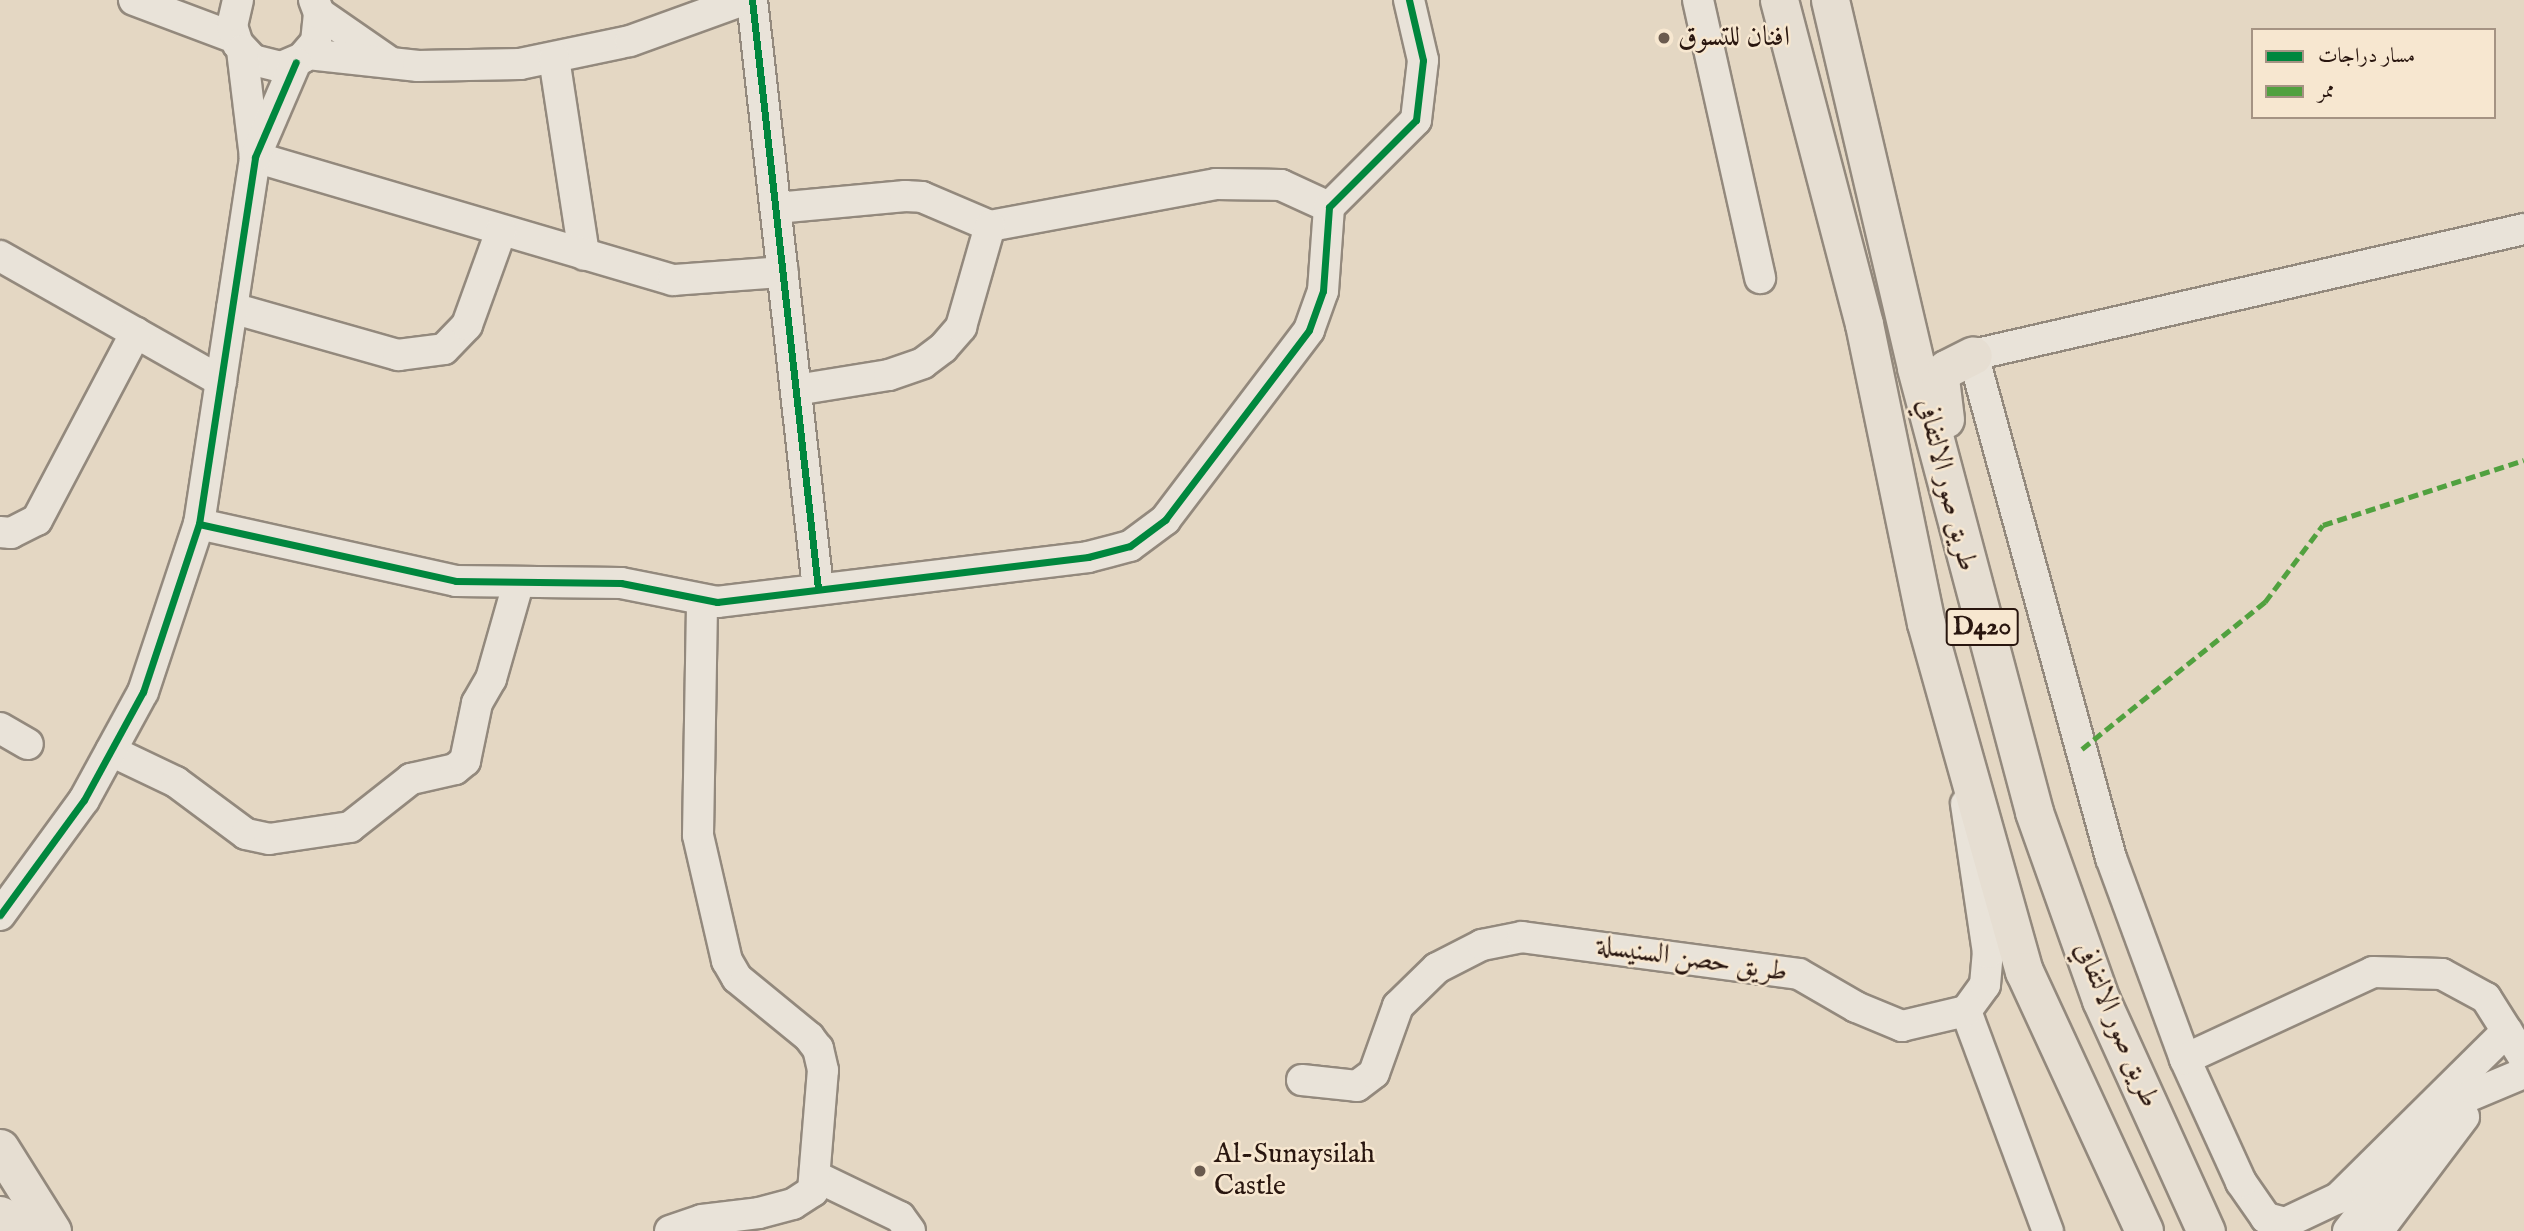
<!DOCTYPE html>
<meta charset="utf-8">
<style>
body{margin:0}
#map{position:relative;width:2524px;height:1231px;overflow:hidden;background:#e4d7c3;font-family:"IM FELL English",Amiri,serif}
div>[style]{position:absolute}
.roads{filter:drop-shadow(2px 0 #93897d) drop-shadow(-2px 0 #93897d) drop-shadow(0 2px #93897d) drop-shadow(0 -2px #93897d)}
.minor>*{height:30px;margin:-15px;padding:0 15px;transform-origin:15px;border-radius:15px;background:#e9e3d9}
.major>*{height:37px;margin:-18.5px;padding:0 18.5px;transform-origin:18.5px;border-radius:18.5px;background:#e6ded2}
.quiet>*{height:5px;margin-top:-2.5px;transform-origin:0;background:repeating-linear-gradient(90deg,#51a13f 0 10px,transparent 0 15px)}
.cycleway>*{height:7px;margin:-3.5px;padding:0 3.5px;transform-origin:3.5px;border-radius:3.5px;background:#00873e}
.dots>*{width:19px;height:19px;translate:-50% -50%;box-sizing:border-box;border:4px solid #f7e7d0;border-radius:50%}
span{translate:-50% -50%;white-space:nowrap;text-align:center;line-height:1.15;-webkit-text-stroke:5px #f7e7d0;paint-order:stroke}
.shield-label span{padding:2px 5px;background:#f7e7d0;border:2px solid;border-radius:5px;-webkit-text-stroke-width:0}
.shield-label{font-size:26px;color:#29160f;font-weight:700}
.poi-label{font-size:28px;color:#29160f}
.left{translate:0 -50%;text-align:left}
.street-label{font-size:28px;color:#29160f}
.legend{position:absolute;left:2251px;top:28px;width:245px;height:91px;box-sizing:border-box;background:#f7e7d0;border:2px solid #a59383;margin:0;padding:9px 12px;list-style:none;font-size:21px;color:#29160f}
.legend li{display:flex;align-items:center;gap:14px;height:35px}
.legend b{width:35px;border:2px solid #a59383}
</style>
<div id="map">
<div class="roads">
<div class="minor">
<div style="left:134px;top:0;width:108px;rotate:20.6deg"></div>
<div style="left:238px;top:0;width:27px;rotate:103deg"></div>
<div style="left:232px;top:26px;width:19px;rotate:72deg"></div>
<div style="left:238px;top:44px;width:22px;rotate:47deg"></div>
<div style="left:253px;top:60px;width:29px;rotate:14deg"></div>
<div style="left:281px;top:67px;width:23px;rotate:-23deg"></div>
<div style="left:302px;top:58px;width:21px;rotate:-49deg"></div>
<div style="left:316px;top:42px;width:29px;rotate:-84deg"></div>
<div style="left:319px;top:13px;width:14px;rotate:-111deg"></div>
<div style="left:752px;top:0;width:592px;rotate:83.6deg"></div>
<div style="left:1698px;top:0;width:285px;rotate:77.4deg"></div>
<div style="left:319px;top:13px;width:84px;rotate:34.8deg"></div>
<div style="left:242px;top:50px;width:108px;rotate:83.1deg"></div>
<div style="left:308px;top:54px;width:111px;rotate:6.2deg"></div>
<div style="left:418px;top:66px;width:102px;rotate:-1.1deg"></div>
<div style="left:520px;top:64px;width:112px;rotate:-11.8deg"></div>
<div style="left:630px;top:41px;width:120px;rotate:-19.9deg"></div>
<div style="left:554px;top:58px;width:199px;rotate:81.3deg"></div>
<div style="left:255px;top:157px;width:436px;rotate:16.4deg"></div>
<div style="left:673px;top:280px;width:110px;rotate:-4.2deg"></div>
<div style="left:776px;top:208px;width:130px;rotate:-5.3deg"></div>
<div style="left:905px;top:196px;width:17px;rotate:3deg"></div>
<div style="left:922px;top:197px;width:74px;rotate:23.1deg"></div>
<div style="left:990px;top:226px;width:230px;rotate:-10.5deg"></div>
<div style="left:1216px;top:184px;width:65px;rotate:0.9deg"></div>
<div style="left:1281px;top:185px;width:53px;rotate:24.6deg"></div>
<div style="left:0;top:256px;width:254px;rotate:29.5deg"></div>
<div style="left:232px;top:308px;width:173px;rotate:15.8deg"></div>
<div style="left:398px;top:355px;width:46px;rotate:-7.4deg"></div>
<div style="left:444px;top:349px;width:33px;rotate:-46deg"></div>
<div style="left:467px;top:325px;width:100px;rotate:-70.1deg"></div>
<div style="left:796px;top:390px;width:94px;rotate:-9.2deg"></div>
<div style="left:889px;top:375px;width:36px;rotate:-19deg"></div>
<div style="left:923px;top:363px;width:25px;rotate:-37deg"></div>
<div style="left:943px;top:348px;width:28px;rotate:-49deg"></div>
<div style="left:961px;top:327px;width:105px;rotate:-74deg"></div>
<div style="left:199px;top:524px;width:263px;rotate:12.5deg"></div>
<div style="left:456px;top:581px;width:165px;rotate:0.7deg"></div>
<div style="left:621px;top:583px;width:98px;rotate:11.2deg"></div>
<div style="left:717px;top:602px;width:374px;rotate:-6.9deg"></div>
<div style="left:1088px;top:557px;width:43px;rotate:-14.7deg"></div>
<div style="left:1130px;top:546px;width:44px;rotate:-36.6deg"></div>
<div style="left:1165px;top:520px;width:238px;rotate:-52.8deg"></div>
<div style="left:1309px;top:330px;width:41px;rotate:-70.3deg"></div>
<div style="left:1323px;top:291px;width:84px;rotate:-85.9deg"></div>
<div style="left:1329px;top:207px;width:123px;rotate:-45deg"></div>
<div style="left:1416px;top:120px;width:60px;rotate:-83.3deg"></div>
<div style="left:1423px;top:60px;width:62px;rotate:-103.1deg"></div>
<div style="left:0;top:532px;width:11px;rotate:5deg"></div>
<div style="left:11px;top:533px;width:29px;rotate:-27deg"></div>
<div style="left:37px;top:520px;width:212px;rotate:-62.2deg"></div>
<div style="left:0;top:728px;width:32px;rotate:30deg"></div>
<div style="left:111px;top:751px;width:72px;rotate:25.5deg"></div>
<div style="left:176px;top:782px;width:87px;rotate:36.6deg"></div>
<div style="left:246px;top:834px;width:24px;rotate:12deg"></div>
<div style="left:269px;top:839px;width:82px;rotate:-8.4deg"></div>
<div style="left:350px;top:827px;width:78px;rotate:-38.2deg"></div>
<div style="left:411px;top:779px;width:45px;rotate:-12.8deg"></div>
<div style="left:455px;top:769px;width:13px;rotate:-39deg"></div>
<div style="left:465px;top:761px;width:59px;rotate:-78.3deg"></div>
<div style="left:477px;top:703px;width:28px;rotate:-60deg"></div>
<div style="left:491px;top:679px;width:99px;rotate:-74.1deg"></div>
<div style="left:0;top:915px;width:142px;rotate:-53.9deg"></div>
<div style="left:84px;top:800px;width:123px;rotate:-61.4deg"></div>
<div style="left:143px;top:692px;width:177px;rotate:-71.6deg"></div>
<div style="left:199px;top:524px;width:371px;rotate:-81.3deg"></div>
<div style="left:255px;top:157px;width:103px;rotate:-66.7deg"></div>
<div style="left:1966px;top:1011px;width:235px;rotate:69.6deg"></div>
<div style="left:2507px;top:1031px;width:238px;rotate:135.3deg"></div>
<div style="left:2338px;top:1198px;width:59px;rotate:154.7deg"></div>
<div style="left:2285px;top:1223px;width:20px;rotate:-165deg"></div>
<div style="left:2266px;top:1218px;width:44px;rotate:-124.8deg"></div>
<div style="left:2241px;top:1182px;width:135px;rotate:-114.5deg"></div>
<div style="left:2185px;top:1059px;width:214px;rotate:-110.2deg"></div>
<div style="left:2111px;top:858px;width:522px;rotate:-105.34deg"></div>
<div style="left:1973px;top:355px;width:565px;rotate:-12.88deg"></div>
<div style="left:2185px;top:1059px;width:207px;rotate:-24.8deg"></div>
<div style="left:2373px;top:972px;width:69px;rotate:1.7deg"></div>
<div style="left:2442px;top:974px;width:50px;rotate:28.6deg"></div>
<div style="left:2486px;top:998px;width:71px;rotate:57.7deg"></div>
<div style="left:1302px;top:1080px;width:55px;rotate:6.2deg"></div>
<div style="left:1357px;top:1086px;width:21px;rotate:-37deg"></div>
<div style="left:1374px;top:1073px;width:71px;rotate:-70.3deg"></div>
<div style="left:1398px;top:1006px;width:54px;rotate:-44.3deg"></div>
<div style="left:1437px;top:968px;width:51px;rotate:-27.1deg"></div>
<div style="left:1482px;top:945px;width:41px;rotate:-11.3deg"></div>
<div style="left:1522px;top:937px;width:279px;rotate:7.6deg"></div>
<div style="left:1799px;top:974px;width:66px;rotate:30.1deg"></div>
<div style="left:1856px;top:1007px;width:50px;rotate:22.4deg"></div>
<div style="left:1902px;top:1026px;width:66px;rotate:-13.2deg"></div>
<div style="left:1966px;top:1011px;width:32px;rotate:-54deg"></div>
<div style="left:1985px;top:985px;width:32px;rotate:-85deg"></div>
<div style="left:1988px;top:953px;width:151px;rotate:-98.4deg"></div>
<div style="left:817px;top:1177px;width:92px;rotate:25.7deg"></div>
<div style="left:900px;top:1217px;width:17px;rotate:54deg"></div>
<div style="left:670px;top:1231px;width:34px;rotate:-19deg"></div>
<div style="left:702px;top:1220px;width:57px;rotate:-7deg"></div>
<div style="left:759px;top:1213px;width:35px;rotate:-15deg"></div>
<div style="left:793px;top:1204px;width:24px;rotate:-33deg"></div>
<div style="left:813px;top:1191px;width:121px;rotate:-85.3deg"></div>
<div style="left:823px;top:1070px;width:22px;rotate:-103deg"></div>
<div style="left:818px;top:1049px;width:15px;rotate:-127deg"></div>
<div style="left:809px;top:1037px;width:93px;rotate:-140.7deg"></div>
<div style="left:737px;top:978px;width:20px;rotate:-120deg"></div>
<div style="left:727px;top:961px;width:129px;rotate:-103deg"></div>
<div style="left:698px;top:835px;width:234px;rotate:-89deg"></div>
<div style="left:2348px;top:1231px;width:141px;rotate:-51.9deg"></div>
<div style="left:2435px;top:1120px;width:39px;rotate:-36deg"></div>
<div style="left:2467px;top:1097px;width:62px;rotate:-22.8deg"></div>
<div style="left:2378px;top:1231px;width:143px;rotate:-53deg"></div>
</div>
<div class="major">
<div style="left:1779px;top:0;width:335px;rotate:75.3deg"></div>
<div style="left:1864px;top:324px;width:305px;rotate:78.3deg"></div>
<div style="left:1926px;top:623px;width:362px;rotate:74.3deg"></div>
<div style="left:2024px;top:971px;width:286px;rotate:65.2deg"></div>
<div style="left:1830px;top:0;width:378px;rotate:76.8deg"></div>
<div style="left:1916px;top:368px;width:459px;rotate:75.1deg"></div>
<div style="left:2034px;top:812px;width:200px;rotate:70.4deg"></div>
<div style="left:2101px;top:1000px;width:254px;rotate:65.6deg"></div>
<div style="left:1945px;top:419px;width:41px;rotate:-97deg"></div>
<div style="left:1940px;top:378px;width:11px;rotate:-56deg"></div>
<div style="left:1946px;top:369px;width:30px;rotate:-27deg"></div>
<div style="left:0;top:1148px;width:98px;rotate:57.9deg"></div>
<div style="left:0;top:1215px;width:28px;rotate:35deg"></div>
</div>
</div>
<div class="quiet">
<div style="left:2082px;top:749px;width:235px;rotate:-38.8deg"></div>
<div style="left:2265px;top:602px;width:96px;rotate:-53deg"></div>
<div style="left:2323px;top:525px;width:211px;rotate:-17.9deg"></div>
</div>
<div class="cycleway">
<div style="left:752px;top:0;width:592px;rotate:83.6deg"></div>
<div style="left:199px;top:524px;width:263px;rotate:12.5deg"></div>
<div style="left:456px;top:581px;width:165px;rotate:0.7deg"></div>
<div style="left:621px;top:583px;width:98px;rotate:11.2deg"></div>
<div style="left:717px;top:602px;width:374px;rotate:-6.9deg"></div>
<div style="left:1088px;top:557px;width:43px;rotate:-14.7deg"></div>
<div style="left:1130px;top:546px;width:44px;rotate:-36.6deg"></div>
<div style="left:1165px;top:520px;width:238px;rotate:-52.8deg"></div>
<div style="left:1309px;top:330px;width:41px;rotate:-70.3deg"></div>
<div style="left:1323px;top:291px;width:84px;rotate:-85.9deg"></div>
<div style="left:1329px;top:207px;width:123px;rotate:-45deg"></div>
<div style="left:1416px;top:120px;width:60px;rotate:-83.3deg"></div>
<div style="left:1423px;top:60px;width:62px;rotate:-103.1deg"></div>
<div style="left:0;top:915px;width:142px;rotate:-53.9deg"></div>
<div style="left:84px;top:800px;width:123px;rotate:-61.4deg"></div>
<div style="left:143px;top:692px;width:177px;rotate:-71.6deg"></div>
<div style="left:199px;top:524px;width:371px;rotate:-81.3deg"></div>
<div style="left:255px;top:157px;width:103px;rotate:-66.7deg"></div>
</div>
<div class="dots">
<div style="left:1664px;top:38px;background:#6a5a4e"></div>
<div style="left:1200px;top:1171px;background:#6a5a4e"></div>
</div>
<div class="shield-label">
<span style="left:1982px;top:627px">D420</span>
</div>
<div class="poi-label">
<span class="left" style="left:1678px;top:38px">افنان للتسوق</span>
<span class="left" style="left:1214px;top:1171px">Al-Sunaysilah<br>Castle</span>
</div>
<div class="street-label">
<span style="left:1946px;top:485px;rotate:76deg">طريق صور الالتفافي</span>
<span style="left:1692px;top:960px;rotate:8deg">طريق حصن السنيسلة</span>
<span style="left:2116px;top:1025px;rotate:67deg">طريق صور الالتفافي</span>
</div>
<ul class="legend">
<li><b style="height:9px;background:#00873e"></b>مسار دراجات</li>
<li><b style="height:9px;background:#51a13f"></b>ممر</li>
</ul>
</div>
